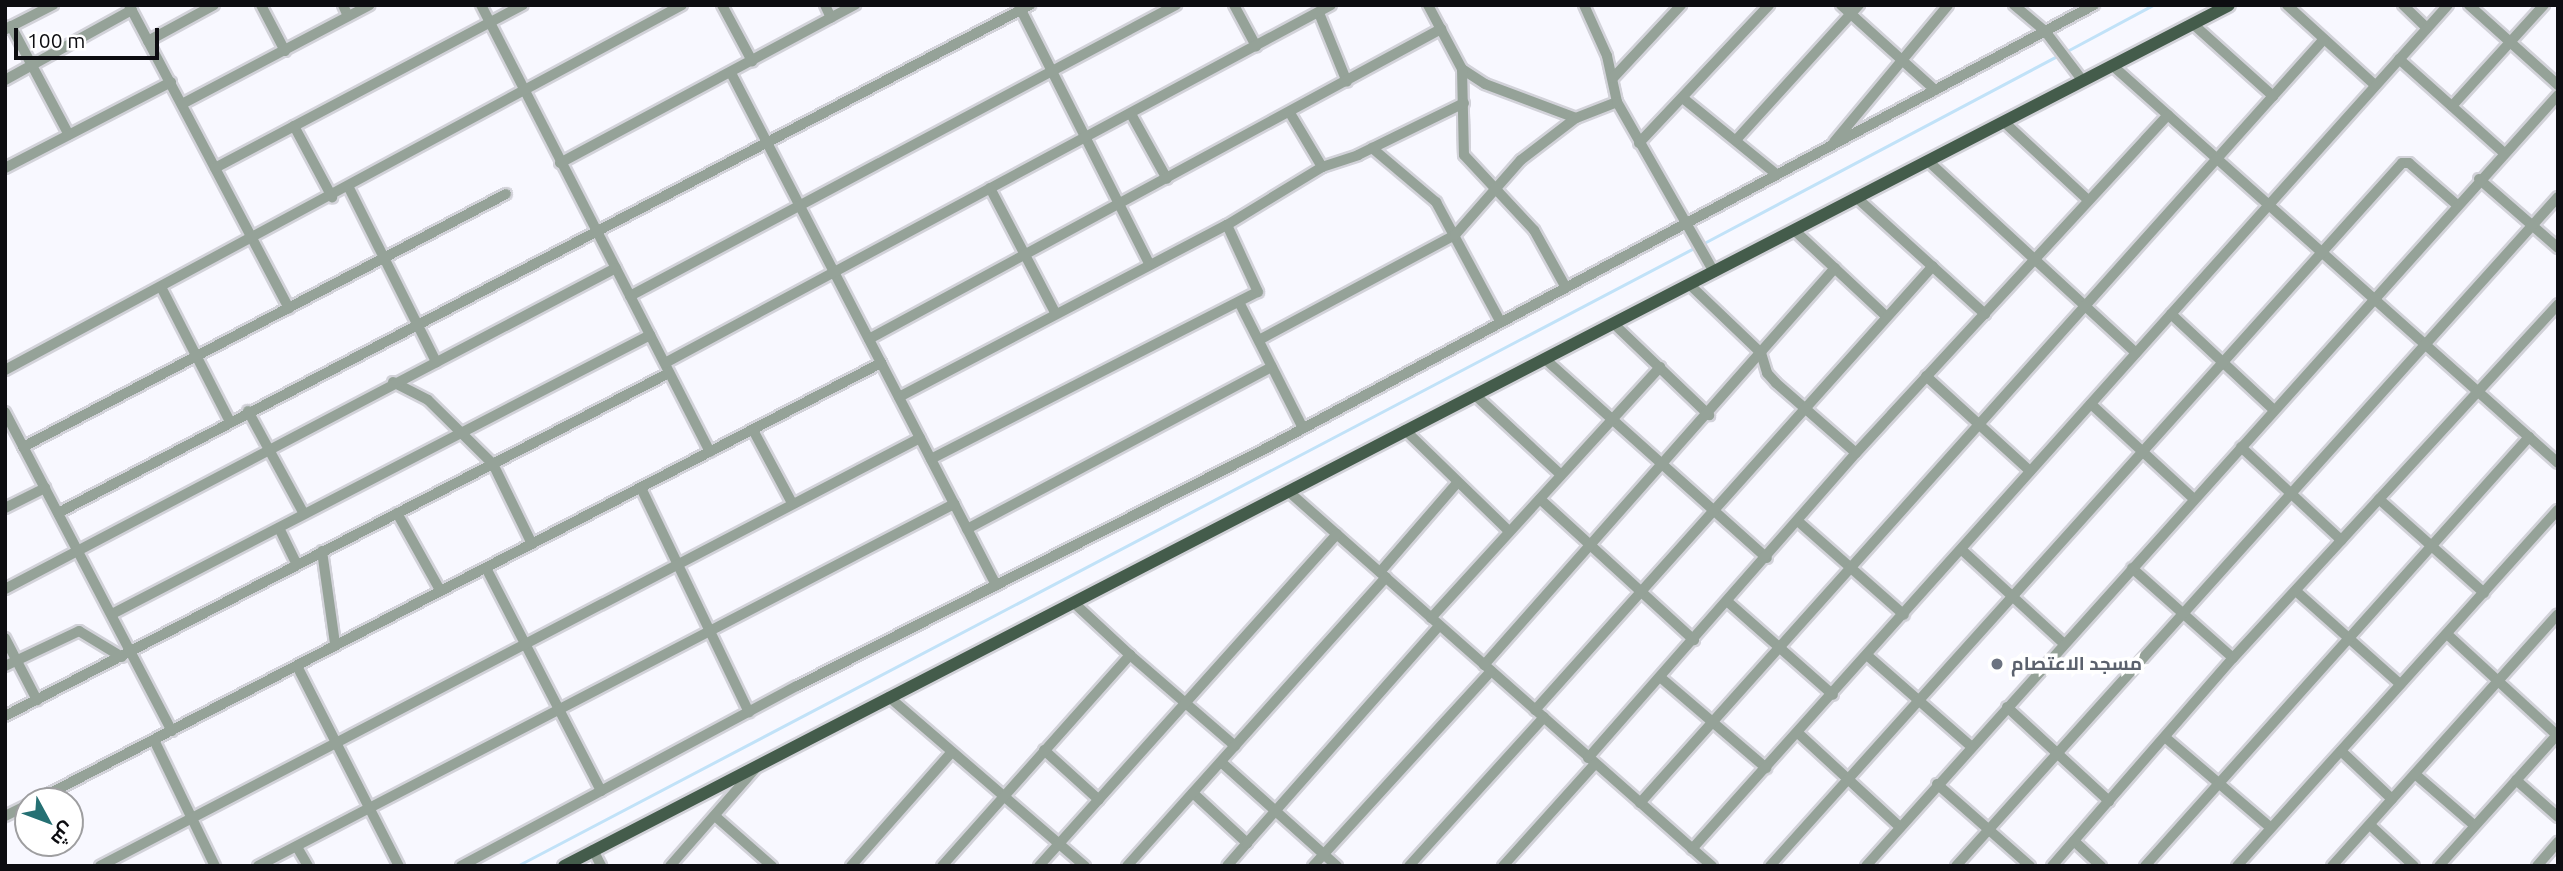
<!DOCTYPE html>
<meta charset="utf-8">
<style>
body{margin:0}
#map{position:relative;width:2563px;height:871px;overflow:hidden;background:#f8f8ff;font-family:Ubuntu,Cairo,sans-serif}
div>[style]{position:absolute}
.stream>*{height:2.5px;margin:-1.25px;padding:0 1.25px;transform-origin:1.25px;border-radius:1.25px;background:#c1e2f8}
.roads{filter:drop-shadow(2px 0 #d2d2d9) drop-shadow(-2px 0 #d2d2d9) drop-shadow(0 2px #d2d2d9) drop-shadow(0 -2px #d2d2d9)}
.minor>*{height:10px;margin:-5px;padding:0 5px;transform-origin:5px;border-radius:5px;background:#95a298}
.major>*{height:12px;margin:-6px;padding:0 6px;transform-origin:6px;border-radius:6px;background:#445c4b}
.dots>*{width:19px;height:19px;translate:-50% -50%;box-sizing:border-box;border:4px solid #fff;border-radius:50%}
span{translate:-50% -50%;white-space:nowrap;text-align:center;line-height:1.15;-webkit-text-stroke:7px #fff;paint-order:stroke}
.worship-label{font-size:19px;color:#5b616d;font-weight:700}
.left{translate:0 -50%;text-align:left}
.frame{position:absolute;inset:0;border:7px solid #0d0d11;pointer-events:none}
.north{position:absolute;left:14px;top:787px;width:70px;height:70px;box-sizing:border-box;background:#fff;border:2px solid #9e9ea0;border-radius:50%;rotate:131deg;font-size:19px;font-weight:700;line-height:28px;text-align:center;color:#0d0d11}
.north::after{content:'';display:block;margin:auto;width:24px;height:32px;background:#257073;clip-path:polygon(50% 0,100% 100%,50% 72%,0 100%)}
.scale{position:absolute;left:14px;top:28px;width:145px;height:32px;box-sizing:border-box;border:4px solid #0d0d11;border-top:0;padding-left:9px;font-size:21px;line-height:24px;white-space:nowrap;color:#0d0d11;-webkit-text-stroke:5px #fff;paint-order:stroke}
</style>
<div id="map">
<div class="stream">
<div style="left:2069px;top:50px;width:95px;rotate:-28.2deg"></div>
<div style="left:1706px;top:242px;width:395px;rotate:-27.9deg"></div>
<div style="left:517px;top:866px;width:1327px;rotate:-27.7deg"></div>
</div>
<div class="roads">
<div class="minor">
<div style="left:129px;top:5px;width:343px;rotate:62.2deg"></div>
<div style="left:261px;top:5px;width:52px;rotate:62.4deg"></div>
<div style="left:343px;top:5px;width:12px;rotate:66deg"></div>
<div style="left:481px;top:5px;width:502px;rotate:62.87deg"></div>
<div style="left:722px;top:5px;width:64px;rotate:61.8deg"></div>
<div style="left:825px;top:5px;width:14px;rotate:65deg"></div>
<div style="left:1234px;top:5px;width:47px;rotate:61.8deg"></div>
<div style="left:1428px;top:5px;width:72px;rotate:62deg"></div>
<div style="left:1462px;top:69px;width:27px;rotate:33deg"></div>
<div style="left:1485px;top:84px;width:97px;rotate:20.5deg"></div>
<div style="left:1576px;top:118px;width:44px;rotate:-21.3deg"></div>
<div style="left:1584px;top:5px;width:56px;rotate:65.7deg"></div>
<div style="left:1607px;top:56px;width:47px;rotate:77.7deg"></div>
<div style="left:1617px;top:102px;width:196px;rotate:60.3deg"></div>
<div style="left:1841px;top:5px;width:127px;rotate:42.1deg"></div>
<div style="left:2014px;top:5px;width:40px;rotate:40deg"></div>
<div style="left:2045px;top:31px;width:63px;rotate:52.8deg"></div>
<div style="left:2287px;top:5px;width:119px;rotate:42.3deg"></div>
<div style="left:2403px;top:5px;width:33px;rotate:44deg"></div>
<div style="left:2469px;top:5px;width:120px;rotate:42deg"></div>
<div style="left:1019px;top:6px;width:290px;rotate:63.2deg"></div>
<div style="left:1319px;top:13px;width:74px;rotate:67.9deg"></div>
<div style="left:2193px;top:24px;width:108px;rotate:42deg"></div>
<div style="left:11px;top:26px;width:123px;rotate:62deg"></div>
<div style="left:6px;top:29px;width:53px;rotate:-27.1deg"></div>
<div style="left:148px;top:41px;width:75px;rotate:-28.6deg"></div>
<div style="left:2399px;top:59px;width:141px;rotate:41.8deg"></div>
<div style="left:2113px;top:66px;width:596px;rotate:41.74deg"></div>
<div style="left:1462px;top:69px;width:86px;rotate:88.7deg"></div>
<div style="left:1464px;top:155px;width:103px;rotate:47deg"></div>
<div style="left:1534px;top:230px;width:64px;rotate:61deg"></div>
<div style="left:731px;top:73px;width:577px;rotate:62.63deg"></div>
<div style="left:1613px;top:78px;width:100px;rotate:-47deg"></div>
<div style="left:5px;top:80px;width:145px;rotate:-28.9deg"></div>
<div style="left:1684px;top:99px;width:117px;rotate:39.1deg"></div>
<div style="left:182px;top:104px;width:212px;rotate:-27.8deg"></div>
<div style="left:2452px;top:106px;width:137px;rotate:-47.7deg"></div>
<div style="left:1290px;top:113px;width:63px;rotate:59.3deg"></div>
<div style="left:1131px;top:114px;width:74px;rotate:61deg"></div>
<div style="left:2004px;top:122px;width:113px;rotate:42.9deg"></div>
<div style="left:294px;top:126px;width:81px;rotate:61.8deg"></div>
<div style="left:1736px;top:140px;width:183px;rotate:-47.7deg"></div>
<div style="left:1834px;top:142px;width:178px;rotate:-50.2deg"></div>
<div style="left:1639px;top:143px;width:190px;rotate:-46.7deg"></div>
<div style="left:1372px;top:148px;width:84px;rotate:40.2deg"></div>
<div style="left:1436px;top:202px;width:135px;rotate:61.7deg"></div>
<div style="left:1928px;top:161px;width:283px;rotate:42.7deg"></div>
<div style="left:560px;top:163px;width:335px;rotate:-28.2deg"></div>
<div style="left:5px;top:168px;width:187px;rotate:-27.4deg"></div>
<div style="left:215px;top:168px;width:348px;rotate:-27.9deg"></div>
<div style="left:2479px;top:179px;width:105px;rotate:41.1deg"></div>
<div style="left:349px;top:188px;width:195px;rotate:63.4deg"></div>
<div style="left:990px;top:188px;width:142px;rotate:62.4deg"></div>
<div style="left:1857px;top:198px;width:173px;rotate:42.2deg"></div>
<div style="left:1794px;top:230px;width:126px;rotate:43.1deg"></div>
<div style="left:1689px;top:284px;width:100px;rotate:43.8deg"></div>
<div style="left:1761px;top:353px;width:21px;rotate:73deg"></div>
<div style="left:1767px;top:373px;width:13px;rotate:48deg"></div>
<div style="left:1776px;top:383px;width:106px;rotate:41.2deg"></div>
<div style="left:161px;top:287px;width:149px;rotate:62.9deg"></div>
<div style="left:630px;top:296px;width:619px;rotate:-28.06deg"></div>
<div style="left:1239px;top:302px;width:141px;rotate:63.1deg"></div>
<div style="left:2171px;top:314px;width:141px;rotate:43deg"></div>
<div style="left:1614px;top:324px;width:132px;rotate:43.8deg"></div>
<div style="left:869px;top:339px;width:651px;rotate:-28.46deg"></div>
<div style="left:1259px;top:340px;width:222px;rotate:-28.2deg"></div>
<div style="left:1455px;top:235px;width:100px;rotate:-48.7deg"></div>
<div style="left:1521px;top:160px;width:69px;rotate:-37.4deg"></div>
<div style="left:1545px;top:359px;width:298px;rotate:41.9deg"></div>
<div style="left:665px;top:363px;width:756px;rotate:-28.26deg"></div>
<div style="left:5px;top:370px;width:769px;rotate:-28.33deg"></div>
<div style="left:1926px;top:376px;width:141px;rotate:42.4deg"></div>
<div style="left:393px;top:382px;width:39px;rotate:27deg"></div>
<div style="left:428px;top:400px;width:91px;rotate:44.6deg"></div>
<div style="left:493px;top:464px;width:89px;rotate:64deg"></div>
<div style="left:1475px;top:395px;width:117px;rotate:42.9deg"></div>
<div style="left:899px;top:397px;width:370px;rotate:-27.7deg"></div>
<div style="left:1227px;top:225px;width:111px;rotate:-31.4deg"></div>
<div style="left:1322px;top:167px;width:38px;rotate:-18deg"></div>
<div style="left:1358px;top:155px;width:118px;rotate:-26.1deg"></div>
<div style="left:2091px;top:404px;width:140px;rotate:42.7deg"></div>
<div style="left:248px;top:411px;width:117px;rotate:61.5deg"></div>
<div style="left:5px;top:412px;width:360px;rotate:62.4deg"></div>
<div style="left:753px;top:430px;width:83px;rotate:61.9deg"></div>
<div style="left:1405px;top:430px;width:145px;rotate:44.2deg"></div>
<div style="left:23px;top:447px;width:545px;rotate:-27.65deg"></div>
<div style="left:2241px;top:447px;width:137px;rotate:42.9deg"></div>
<div style="left:931px;top:459px;width:367px;rotate:-27.1deg"></div>
<div style="left:1258px;top:292px;width:74px;rotate:-114.8deg"></div>
<div style="left:641px;top:488px;width:249px;rotate:64.3deg"></div>
<div style="left:1288px;top:491px;width:566px;rotate:41.49deg"></div>
<div style="left:1540px;top:499px;width:209px;rotate:42.5deg"></div>
<div style="left:2379px;top:499px;width:141px;rotate:41.8deg"></div>
<div style="left:5px;top:508px;width:45px;rotate:-26.6deg"></div>
<div style="left:58px;top:513px;width:1097px;rotate:-27.59deg"></div>
<div style="left:397px;top:513px;width:88px;rotate:60.8deg"></div>
<div style="left:1799px;top:522px;width:140px;rotate:41.5deg"></div>
<div style="left:279px;top:528px;width:39px;rotate:64deg"></div>
<div style="left:967px;top:529px;width:345px;rotate:-28deg"></div>
<div style="left:1962px;top:550px;width:137px;rotate:42.6deg"></div>
<div style="left:322px;top:551px;width:94px;rotate:82deg"></div>
<div style="left:486px;top:568px;width:251px;rotate:62.7deg"></div>
<div style="left:2132px;top:568px;width:135px;rotate:41.7deg"></div>
<div style="left:1380px;top:572px;width:118px;rotate:-49.1deg"></div>
<div style="left:5px;top:589px;width:690px;rotate:-27.72deg"></div>
<div style="left:2296px;top:591px;width:140px;rotate:41.8deg"></div>
<div style="left:1728px;top:602px;width:140px;rotate:41.5deg"></div>
<div style="left:114px;top:613px;width:604px;rotate:-27.41deg"></div>
<div style="left:1431px;top:618px;width:340px;rotate:-47.6deg"></div>
<div style="left:2447px;top:634px;width:149px;rotate:42.6deg"></div>
<div style="left:5px;top:638px;width:70px;rotate:62.7deg"></div>
<div style="left:1130px;top:655px;width:139px;rotate:40.9deg"></div>
<div style="left:1868px;top:656px;width:138px;rotate:41.2deg"></div>
<div style="left:1484px;top:665px;width:530px;rotate:-48.52deg"></div>
<div style="left:5px;top:666px;width:82px;rotate:-25.3deg"></div>
<div style="left:79px;top:631px;width:50px;rotate:31.2deg"></div>
<div style="left:297px;top:666px;width:225px;rotate:63deg"></div>
<div style="left:1660px;top:677px;width:140px;rotate:40.6deg"></div>
<div style="left:889px;top:697px;width:259px;rotate:40.8deg"></div>
<div style="left:2007px;top:707px;width:139px;rotate:42.7deg"></div>
<div style="left:1535px;top:710px;width:596px;rotate:-48.13deg"></div>
<div style="left:5px;top:716px;width:747px;rotate:-27.32deg"></div>
<div style="left:1798px;top:733px;width:139px;rotate:42.7deg"></div>
<div style="left:2166px;top:738px;width:137px;rotate:40.6deg"></div>
<div style="left:154px;top:740px;width:140px;rotate:64.2deg"></div>
<div style="left:1044px;top:750px;width:74px;rotate:42.3deg"></div>
<div style="left:2341px;top:751px;width:70px;rotate:43.3deg"></div>
<div style="left:1588px;top:758px;width:406px;rotate:-48.7deg"></div>
<div style="left:1856px;top:453px;width:460px;rotate:-47.3deg"></div>
<div style="left:1221px;top:762px;width:156px;rotate:41.9deg"></div>
<div style="left:2415px;top:774px;width:79px;rotate:40.9deg"></div>
<div style="left:2516px;top:780px;width:56px;rotate:41.4deg"></div>
<div style="left:1937px;top:784px;width:124px;rotate:41.4deg"></div>
<div style="left:1193px;top:793px;width:74px;rotate:42.8deg"></div>
<div style="left:1247px;top:843px;width:30px;rotate:131deg"></div>
<div style="left:35px;top:801px;width:953px;rotate:-27.37deg"></div>
<div style="left:1640px;top:803px;width:1025px;rotate:-48.16deg"></div>
<div style="left:5px;top:816px;width:25px;rotate:-26deg"></div>
<div style="left:715px;top:816px;width:76px;rotate:41.3deg"></div>
<div style="left:2370px;top:825px;width:60px;rotate:43deg"></div>
<div style="left:2074px;top:841px;width:37px;rotate:43deg"></div>
<div style="left:1247px;top:843px;width:290px;rotate:-48.5deg"></div>
<div style="left:297px;top:847px;width:22px;rotate:60deg"></div>
<div style="left:1692px;top:849px;width:1133px;rotate:-48.15deg"></div>
<div style="left:593px;top:850px;width:18px;rotate:63deg"></div>
<div style="left:100px;top:866px;width:925px;rotate:-27.56deg"></div>
<div style="left:258px;top:866px;width:785px;rotate:-27.48deg"></div>
<div style="left:461px;top:866px;width:381px;rotate:-28.2deg"></div>
<div style="left:797px;top:686px;width:520px;rotate:-26.86deg"></div>
<div style="left:1261px;top:451px;width:945px;rotate:-28.17deg"></div>
<div style="left:670px;top:866px;width:129px;rotate:-48.8deg"></div>
<div style="left:851px;top:866px;width:151px;rotate:-48.5deg"></div>
<div style="left:942px;top:866px;width:283px;rotate:-48.3deg"></div>
<div style="left:1130px;top:655px;width:76px;rotate:-137.1deg"></div>
<div style="left:1039px;top:866px;width:446px;rotate:-48.1deg"></div>
<div style="left:1127px;top:866px;width:388px;rotate:-48.1deg"></div>
<div style="left:1313px;top:866px;width:264px;rotate:-47.6deg"></div>
<div style="left:1409px;top:866px;width:201px;rotate:-47.8deg"></div>
<div style="left:1503px;top:866px;width:137px;rotate:-48deg"></div>
<div style="left:1770px;top:866px;width:945px;rotate:-48.04deg"></div>
<div style="left:2402px;top:163px;width:7px"></div>
<div style="left:2409px;top:163px;width:62px;rotate:41.1deg"></div>
<div style="left:1866px;top:866px;width:1036px;rotate:-48.09deg"></div>
<div style="left:1956px;top:866px;width:900px;rotate:-48.02deg"></div>
<div style="left:2052px;top:866px;width:276px;rotate:-49deg"></div>
<div style="left:2233px;top:658px;width:481px;rotate:-47.4deg"></div>
<div style="left:2145px;top:866px;width:576px;rotate:-48.17deg"></div>
<div style="left:2237px;top:866px;width:479px;rotate:-48deg"></div>
<div style="left:2332px;top:866px;width:338px;rotate:-48.1deg"></div>
<div style="left:2439px;top:866px;width:178px;rotate:-48deg"></div>
<div style="left:2537px;top:866px;width:32px;rotate:-49deg"></div>
</div>
<div class="major">
<div style="left:564px;top:866px;width:1874px;rotate:-27.34deg"></div>
</div>
</div>
<div class="dots">
<div style="left:1997px;top:664px;background:#6b7280"></div>
</div>
<div class="worship-label">
<span class="left" style="left:2011px;top:664px">مسجد الاعتصام</span>
</div>
<div class="frame"></div>
<div class="north">ش</div>
<div class="scale">100 m</div>
</div>
